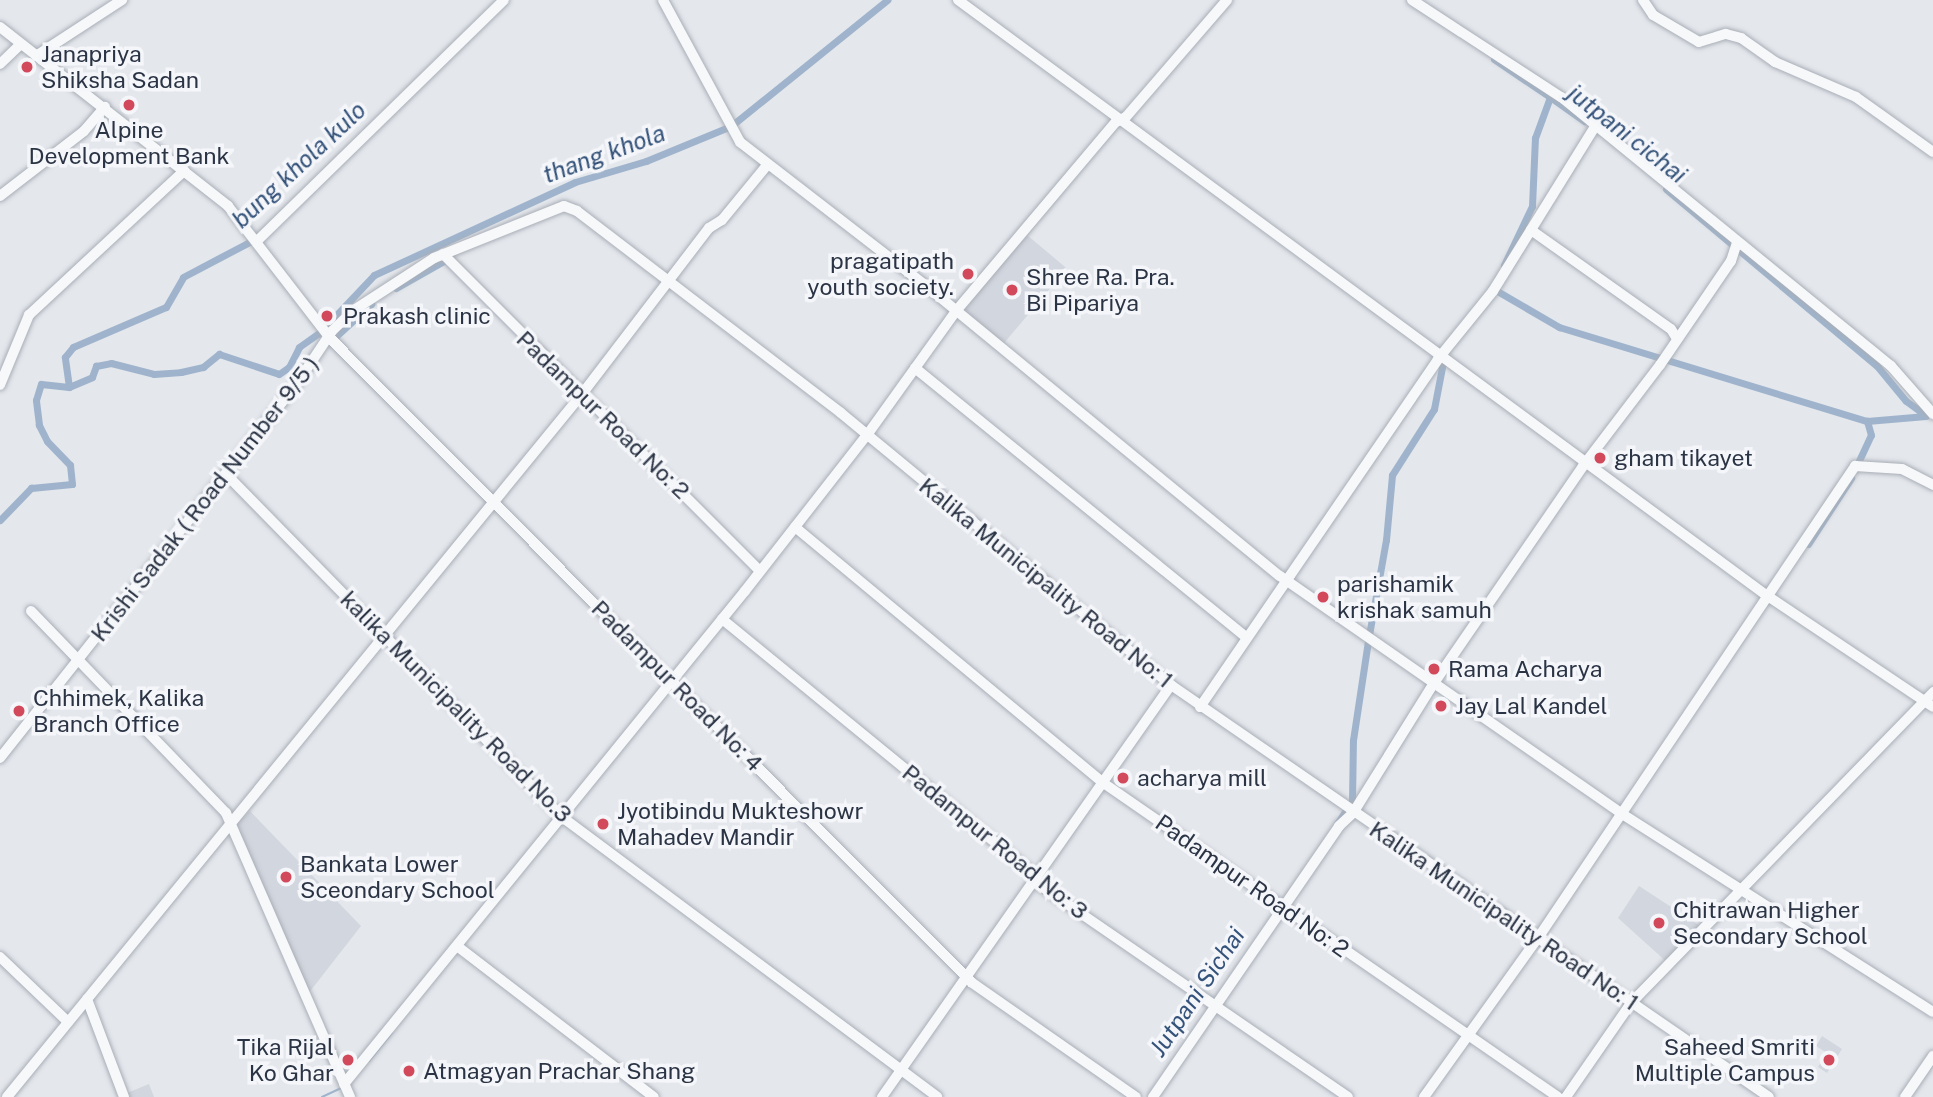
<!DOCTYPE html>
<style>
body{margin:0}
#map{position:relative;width:1933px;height:1097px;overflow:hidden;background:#e4e7ec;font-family:"Public Sans",sans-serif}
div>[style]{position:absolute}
.built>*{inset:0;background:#d2d6de;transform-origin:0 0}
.stream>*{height:2px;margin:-1px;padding:0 1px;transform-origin:1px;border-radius:1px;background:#9fb4cc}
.canal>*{height:7px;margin:-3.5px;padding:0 3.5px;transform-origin:3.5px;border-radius:3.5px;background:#9fb4cc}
.roads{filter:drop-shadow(0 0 2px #a9aeb7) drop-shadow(0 0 2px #a9aeb7)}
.minor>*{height:10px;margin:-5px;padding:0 5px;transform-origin:5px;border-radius:5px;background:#f7f8fa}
.dots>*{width:19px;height:19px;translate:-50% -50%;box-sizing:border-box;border:4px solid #f4f6f9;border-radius:50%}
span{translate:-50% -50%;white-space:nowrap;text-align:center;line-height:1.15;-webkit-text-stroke:7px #f4f6f9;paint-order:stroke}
.poi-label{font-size:23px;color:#2b3445}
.left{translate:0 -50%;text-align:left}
.right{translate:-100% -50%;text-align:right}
.street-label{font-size:23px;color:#2b3445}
.water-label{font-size:24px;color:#34527a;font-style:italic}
</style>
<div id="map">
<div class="built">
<i style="left:1027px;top:235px;width:52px;height:104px;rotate:40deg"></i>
<i style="clip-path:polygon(250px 811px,361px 926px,308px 994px,235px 825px)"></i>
<i style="clip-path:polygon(1639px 886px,1702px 927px,1669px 964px,1618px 918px)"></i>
<i style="clip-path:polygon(1822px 1036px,1842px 1049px,1827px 1073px,1818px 1067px,1827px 1053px,1816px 1046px)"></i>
<i style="clip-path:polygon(149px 1084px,154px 1097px,129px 1097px,127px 1093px)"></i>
</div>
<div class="stream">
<i style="left:369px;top:1061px;width:36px;rotate:-51deg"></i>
<i style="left:322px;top:1097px;width:23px;rotate:-25deg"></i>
</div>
<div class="canal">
<i style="left:1494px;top:59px;width:68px;rotate:34.2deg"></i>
<i style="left:1666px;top:189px;width:275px;rotate:40deg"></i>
<i style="left:1877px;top:366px;width:45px;rotate:50.4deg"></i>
<i style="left:1906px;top:401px;width:24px;rotate:36deg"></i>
<i style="left:1504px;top:265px;width:65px;rotate:-64.6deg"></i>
<i style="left:1532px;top:206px;width:68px;rotate:-87.5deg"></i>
<i style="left:1535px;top:138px;width:44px;rotate:-69.9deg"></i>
<i style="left:1550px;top:97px;width:42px;rotate:35.2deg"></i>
<i style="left:396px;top:288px;width:61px;rotate:-29.5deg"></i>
<i style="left:1492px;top:288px;width:78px;rotate:30.2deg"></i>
<i style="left:1559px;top:327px;width:322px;rotate:17deg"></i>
<i style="left:325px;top:327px;width:71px;rotate:-46.7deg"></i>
<i style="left:374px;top:275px;width:221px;rotate:-24.8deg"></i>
<i style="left:575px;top:182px;width:74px;rotate:-16.5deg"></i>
<i style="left:646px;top:161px;width:92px;rotate:-22.4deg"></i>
<i style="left:731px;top:126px;width:201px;rotate:-38.9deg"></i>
<i style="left:333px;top:339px;width:52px;rotate:-42.6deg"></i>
<i style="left:69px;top:387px;width:30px;rotate:-98deg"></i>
<i style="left:65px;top:357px;width:13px;rotate:-51deg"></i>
<i style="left:73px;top:347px;width:101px;rotate:-23.3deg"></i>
<i style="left:166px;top:307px;width:34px;rotate:-60deg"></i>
<i style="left:183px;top:277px;width:81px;rotate:-27.8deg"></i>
<i style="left:1856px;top:467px;width:35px;rotate:-65deg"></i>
<i style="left:1871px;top:435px;width:15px;rotate:-106deg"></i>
<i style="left:1867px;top:421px;width:59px;rotate:-4.8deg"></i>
<i style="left:0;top:520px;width:45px;rotate:-45.9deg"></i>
<i style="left:31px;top:488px;width:41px;rotate:-5.6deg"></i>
<i style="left:72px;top:484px;width:19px;rotate:-96deg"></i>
<i style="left:70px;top:465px;width:33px;rotate:-134deg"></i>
<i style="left:47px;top:441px;width:18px;rotate:-117deg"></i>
<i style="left:39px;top:425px;width:25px;rotate:-97deg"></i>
<i style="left:36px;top:400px;width:17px;rotate:-73deg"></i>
<i style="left:41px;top:384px;width:28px;rotate:6deg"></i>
<i style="left:69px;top:387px;width:25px;rotate:-23deg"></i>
<i style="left:92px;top:377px;width:12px;rotate:-70deg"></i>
<i style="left:96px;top:366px;width:15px;rotate:-11deg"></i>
<i style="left:111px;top:363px;width:44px;rotate:14.3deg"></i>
<i style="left:154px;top:374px;width:27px;rotate:-4deg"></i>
<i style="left:181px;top:372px;width:23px;rotate:-13deg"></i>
<i style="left:203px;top:367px;width:21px;rotate:-39deg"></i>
<i style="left:219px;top:354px;width:63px;rotate:18.4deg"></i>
<i style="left:279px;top:374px;width:12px;rotate:-35deg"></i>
<i style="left:289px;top:367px;width:22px;rotate:-63deg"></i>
<i style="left:299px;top:347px;width:24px;rotate:-35deg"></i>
<i style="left:1808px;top:544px;width:79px;rotate:-56.9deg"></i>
<i style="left:1369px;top:635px;width:97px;rotate:-79.9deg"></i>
<i style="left:1386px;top:540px;width:65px;rotate:-84.7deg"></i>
<i style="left:1392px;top:475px;width:78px;rotate:-57.5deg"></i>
<i style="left:1434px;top:409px;width:53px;rotate:-79.1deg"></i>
<i style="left:1337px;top:824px;width:27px;rotate:-57deg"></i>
<i style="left:1352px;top:801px;width:61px;rotate:-89.1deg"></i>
<i style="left:1353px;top:740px;width:100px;rotate:-81.4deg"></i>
</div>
<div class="roads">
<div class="minor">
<i style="left:663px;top:0;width:162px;rotate:61.5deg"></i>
<i style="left:740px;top:142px;width:232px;rotate:37.7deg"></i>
<i style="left:924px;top:284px;width:460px;rotate:39.4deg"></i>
<i style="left:1280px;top:576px;width:413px;rotate:34.8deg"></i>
<i style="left:1619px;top:812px;width:372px;rotate:32.5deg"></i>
<i style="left:958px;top:0;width:1003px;rotate:36.37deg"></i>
<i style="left:1766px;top:595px;width:201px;rotate:33.8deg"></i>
<i style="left:1412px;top:0;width:178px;rotate:33.1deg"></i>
<i style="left:1561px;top:97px;width:426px;rotate:39.2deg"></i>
<i style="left:1891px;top:366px;width:64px;rotate:48.8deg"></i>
<i style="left:1643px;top:0;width:18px;rotate:56deg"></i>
<i style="left:1653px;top:15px;width:53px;rotate:30.4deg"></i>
<i style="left:1699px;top:42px;width:28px;rotate:-17deg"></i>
<i style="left:1726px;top:34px;width:16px;rotate:15deg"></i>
<i style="left:1741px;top:38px;width:42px;rotate:35.2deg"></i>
<i style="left:1775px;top:62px;width:88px;rotate:23.4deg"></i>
<i style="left:1856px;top:97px;width:95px;rotate:35.5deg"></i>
<i style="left:0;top:27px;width:290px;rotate:38.1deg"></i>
<i style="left:228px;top:206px;width:167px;rotate:52.3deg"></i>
<i style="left:330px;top:338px;width:909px;rotate:45.13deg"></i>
<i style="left:971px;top:982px;width:201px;rotate:34.9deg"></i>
<i style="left:36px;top:56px;width:103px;rotate:-33.1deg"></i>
<i style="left:0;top:64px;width:28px;rotate:-44deg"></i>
<i style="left:0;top:196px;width:106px;rotate:-37.7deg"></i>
<i style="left:84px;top:131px;width:32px;rotate:-49deg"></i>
<i style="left:1531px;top:230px;width:171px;rotate:35.3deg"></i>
<i style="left:1671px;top:329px;width:12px;rotate:59deg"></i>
<i style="left:257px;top:241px;width:345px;rotate:-44.3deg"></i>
<i style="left:443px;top:254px;width:445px;rotate:45deg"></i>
<i style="left:915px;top:368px;width:427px;rotate:39.1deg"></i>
<i style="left:0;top:385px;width:76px;rotate:-67.5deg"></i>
<i style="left:29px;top:315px;width:212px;rotate:-42.9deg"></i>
<i style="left:226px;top:474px;width:480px;rotate:45.6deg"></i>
<i style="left:562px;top:817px;width:468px;rotate:36.7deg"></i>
<i style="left:795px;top:527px;width:399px;rotate:39.7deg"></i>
<i style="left:1102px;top:782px;width:554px;rotate:34.64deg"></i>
<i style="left:31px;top:611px;width:281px;rotate:46deg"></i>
<i style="left:226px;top:813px;width:310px;rotate:66.4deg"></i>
<i style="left:722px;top:619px;width:401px;rotate:39.3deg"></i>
<i style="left:1032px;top:873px;width:13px;rotate:61deg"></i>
<i style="left:1038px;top:884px;width:376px;rotate:34.5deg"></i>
<i style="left:1200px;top:707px;width:422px;rotate:-55.6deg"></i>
<i style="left:1438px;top:359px;width:87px;rotate:-51deg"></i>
<i style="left:1493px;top:291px;width:195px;rotate:-58.2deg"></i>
<i style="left:0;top:758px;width:480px;rotate:-51.6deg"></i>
<i style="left:298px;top:382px;width:61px;rotate:-56.3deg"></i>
<i style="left:332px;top:331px;width:30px;rotate:-44deg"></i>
<i style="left:354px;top:310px;width:95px;rotate:-33deg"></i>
<i style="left:434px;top:258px;width:140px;rotate:-21.8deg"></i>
<i style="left:564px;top:206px;width:14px;rotate:21deg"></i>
<i style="left:577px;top:211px;width:332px;rotate:37.4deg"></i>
<i style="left:841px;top:413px;width:428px;rotate:39.5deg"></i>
<i style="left:1171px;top:685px;width:726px;rotate:34.57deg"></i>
<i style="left:457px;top:946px;width:248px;rotate:37.5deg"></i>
<i style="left:0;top:957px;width:94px;rotate:43.7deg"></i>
<i style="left:87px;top:999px;width:105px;rotate:69.3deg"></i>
<i style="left:344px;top:1084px;width:635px;rotate:-50.88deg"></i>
<i style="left:745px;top:591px;width:198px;rotate:-52deg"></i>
<i style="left:867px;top:435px;width:153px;rotate:-54.3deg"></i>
<i style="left:956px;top:311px;width:248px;rotate:-49.8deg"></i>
<i style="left:1116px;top:122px;width:11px;rotate:-27deg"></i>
<i style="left:1126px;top:117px;width:155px;rotate:-49.2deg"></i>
<i style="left:7px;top:1097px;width:908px;rotate:-50.72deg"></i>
<i style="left:582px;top:394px;width:209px;rotate:-52.6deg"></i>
<i style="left:709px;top:228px;width:15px;rotate:-32deg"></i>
<i style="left:722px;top:220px;width:72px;rotate:-50.6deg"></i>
<i style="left:882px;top:1097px;width:503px;rotate:-54.95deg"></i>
<i style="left:1153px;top:1097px;width:329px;rotate:-55.5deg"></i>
<i style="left:1339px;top:826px;width:19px;rotate:-43deg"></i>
<i style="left:1353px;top:813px;width:153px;rotate:-58.1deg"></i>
<i style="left:1434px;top:683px;width:263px;rotate:-55.5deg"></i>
<i style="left:1583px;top:466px;width:127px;rotate:-52.7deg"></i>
<i style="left:1660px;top:365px;width:126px;rotate:-55.7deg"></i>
<i style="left:1731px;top:261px;width:19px;rotate:-72deg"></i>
<i style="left:1424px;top:1097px;width:196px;rotate:-54.4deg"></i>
<i style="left:1538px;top:938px;width:569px;rotate:-56.11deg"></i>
<i style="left:1855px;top:466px;width:47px;rotate:3.7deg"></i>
<i style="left:1902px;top:469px;width:35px;rotate:27deg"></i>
<i style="left:1566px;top:1097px;width:114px;rotate:-55.3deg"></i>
<i style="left:1631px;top:1003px;width:434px;rotate:-45.8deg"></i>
<i style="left:1905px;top:1097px;width:50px;rotate:-55.7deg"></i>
</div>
</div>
<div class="dots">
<i style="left:27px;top:67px;background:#d1495b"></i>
<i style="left:129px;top:105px;background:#d1495b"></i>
<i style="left:968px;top:274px;background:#d1495b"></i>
<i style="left:1012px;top:290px;background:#d1495b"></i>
<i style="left:327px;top:316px;background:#d1495b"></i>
<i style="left:1600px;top:458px;background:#d1495b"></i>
<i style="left:1323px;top:597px;background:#d1495b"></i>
<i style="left:1434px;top:669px;background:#d1495b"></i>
<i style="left:1441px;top:706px;background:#d1495b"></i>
<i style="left:19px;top:711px;background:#d1495b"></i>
<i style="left:1123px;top:778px;background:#d1495b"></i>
<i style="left:603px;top:824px;background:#d1495b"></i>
<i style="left:286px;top:877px;background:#d1495b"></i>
<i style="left:1659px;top:923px;background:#d1495b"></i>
<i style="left:348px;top:1060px;background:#d1495b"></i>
<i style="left:1829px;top:1060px;background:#d1495b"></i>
<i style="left:409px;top:1071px;background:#d1495b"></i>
</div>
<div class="poi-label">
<span class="left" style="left:41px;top:67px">Janapriya<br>Shiksha Sadan</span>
<span style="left:129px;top:143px">Alpine<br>Development Bank</span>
<span class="right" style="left:954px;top:274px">pragatipath<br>youth society.</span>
<span class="left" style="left:1026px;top:290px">Shree Ra. Pra.<br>Bi Pipariya</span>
<span class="left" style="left:343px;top:316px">Prakash clinic</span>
<span class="left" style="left:1614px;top:458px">gham tikayet</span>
<span class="left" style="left:1337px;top:597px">parishamik<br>krishak samuh</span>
<span class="left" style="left:1448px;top:669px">Rama Acharya</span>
<span class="left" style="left:33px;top:711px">Chhimek, Kalika<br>Branch Office</span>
<span class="left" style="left:1455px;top:706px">Jay Lal Kandel</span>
<span class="left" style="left:1137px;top:778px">acharya mill</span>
<span class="left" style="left:617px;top:824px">Jyotibindu Mukteshowr<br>Mahadev Mandir</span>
<span class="left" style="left:300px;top:877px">Bankata Lower<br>Sceondary School</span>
<span class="left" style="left:1673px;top:923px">Chitrawan Higher<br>Secondary School</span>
<span class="right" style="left:334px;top:1060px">Tika Rijal<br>Ko Ghar</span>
<span class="right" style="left:1815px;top:1060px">Saheed Smriti<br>Multiple Campus</span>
<span class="left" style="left:423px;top:1071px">Atmagyan Prachar Shang</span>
</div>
<div class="street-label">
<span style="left:603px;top:415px;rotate:44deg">Padampur Road No: 2</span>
<span style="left:205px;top:499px;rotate:-52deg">Krishi Sadak ( Road Number 9/5 )</span>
<span style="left:1046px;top:583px;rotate:39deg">Kalika Municipality Road No: 1</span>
<span style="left:677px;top:686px;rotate:45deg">Padampur Road No: 4</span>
<span style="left:456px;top:707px;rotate:45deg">kalika Municipality Road No.3</span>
<span style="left:995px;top:842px;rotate:39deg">Padampur Road No: 3</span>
<span style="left:1252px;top:886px;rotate:35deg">Padampur Road No: 2</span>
<span style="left:1504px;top:916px;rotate:34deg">Kalika Municipality Road No: 1</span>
</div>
<div class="water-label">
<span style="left:1627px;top:134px;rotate:38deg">jutpani cichai</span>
<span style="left:604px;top:154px;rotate:-20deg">thang khola</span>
<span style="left:299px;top:165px;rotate:-43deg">bung khola kulo</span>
<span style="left:1197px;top:992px;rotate:-56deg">Jutpani Sichai</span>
</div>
</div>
